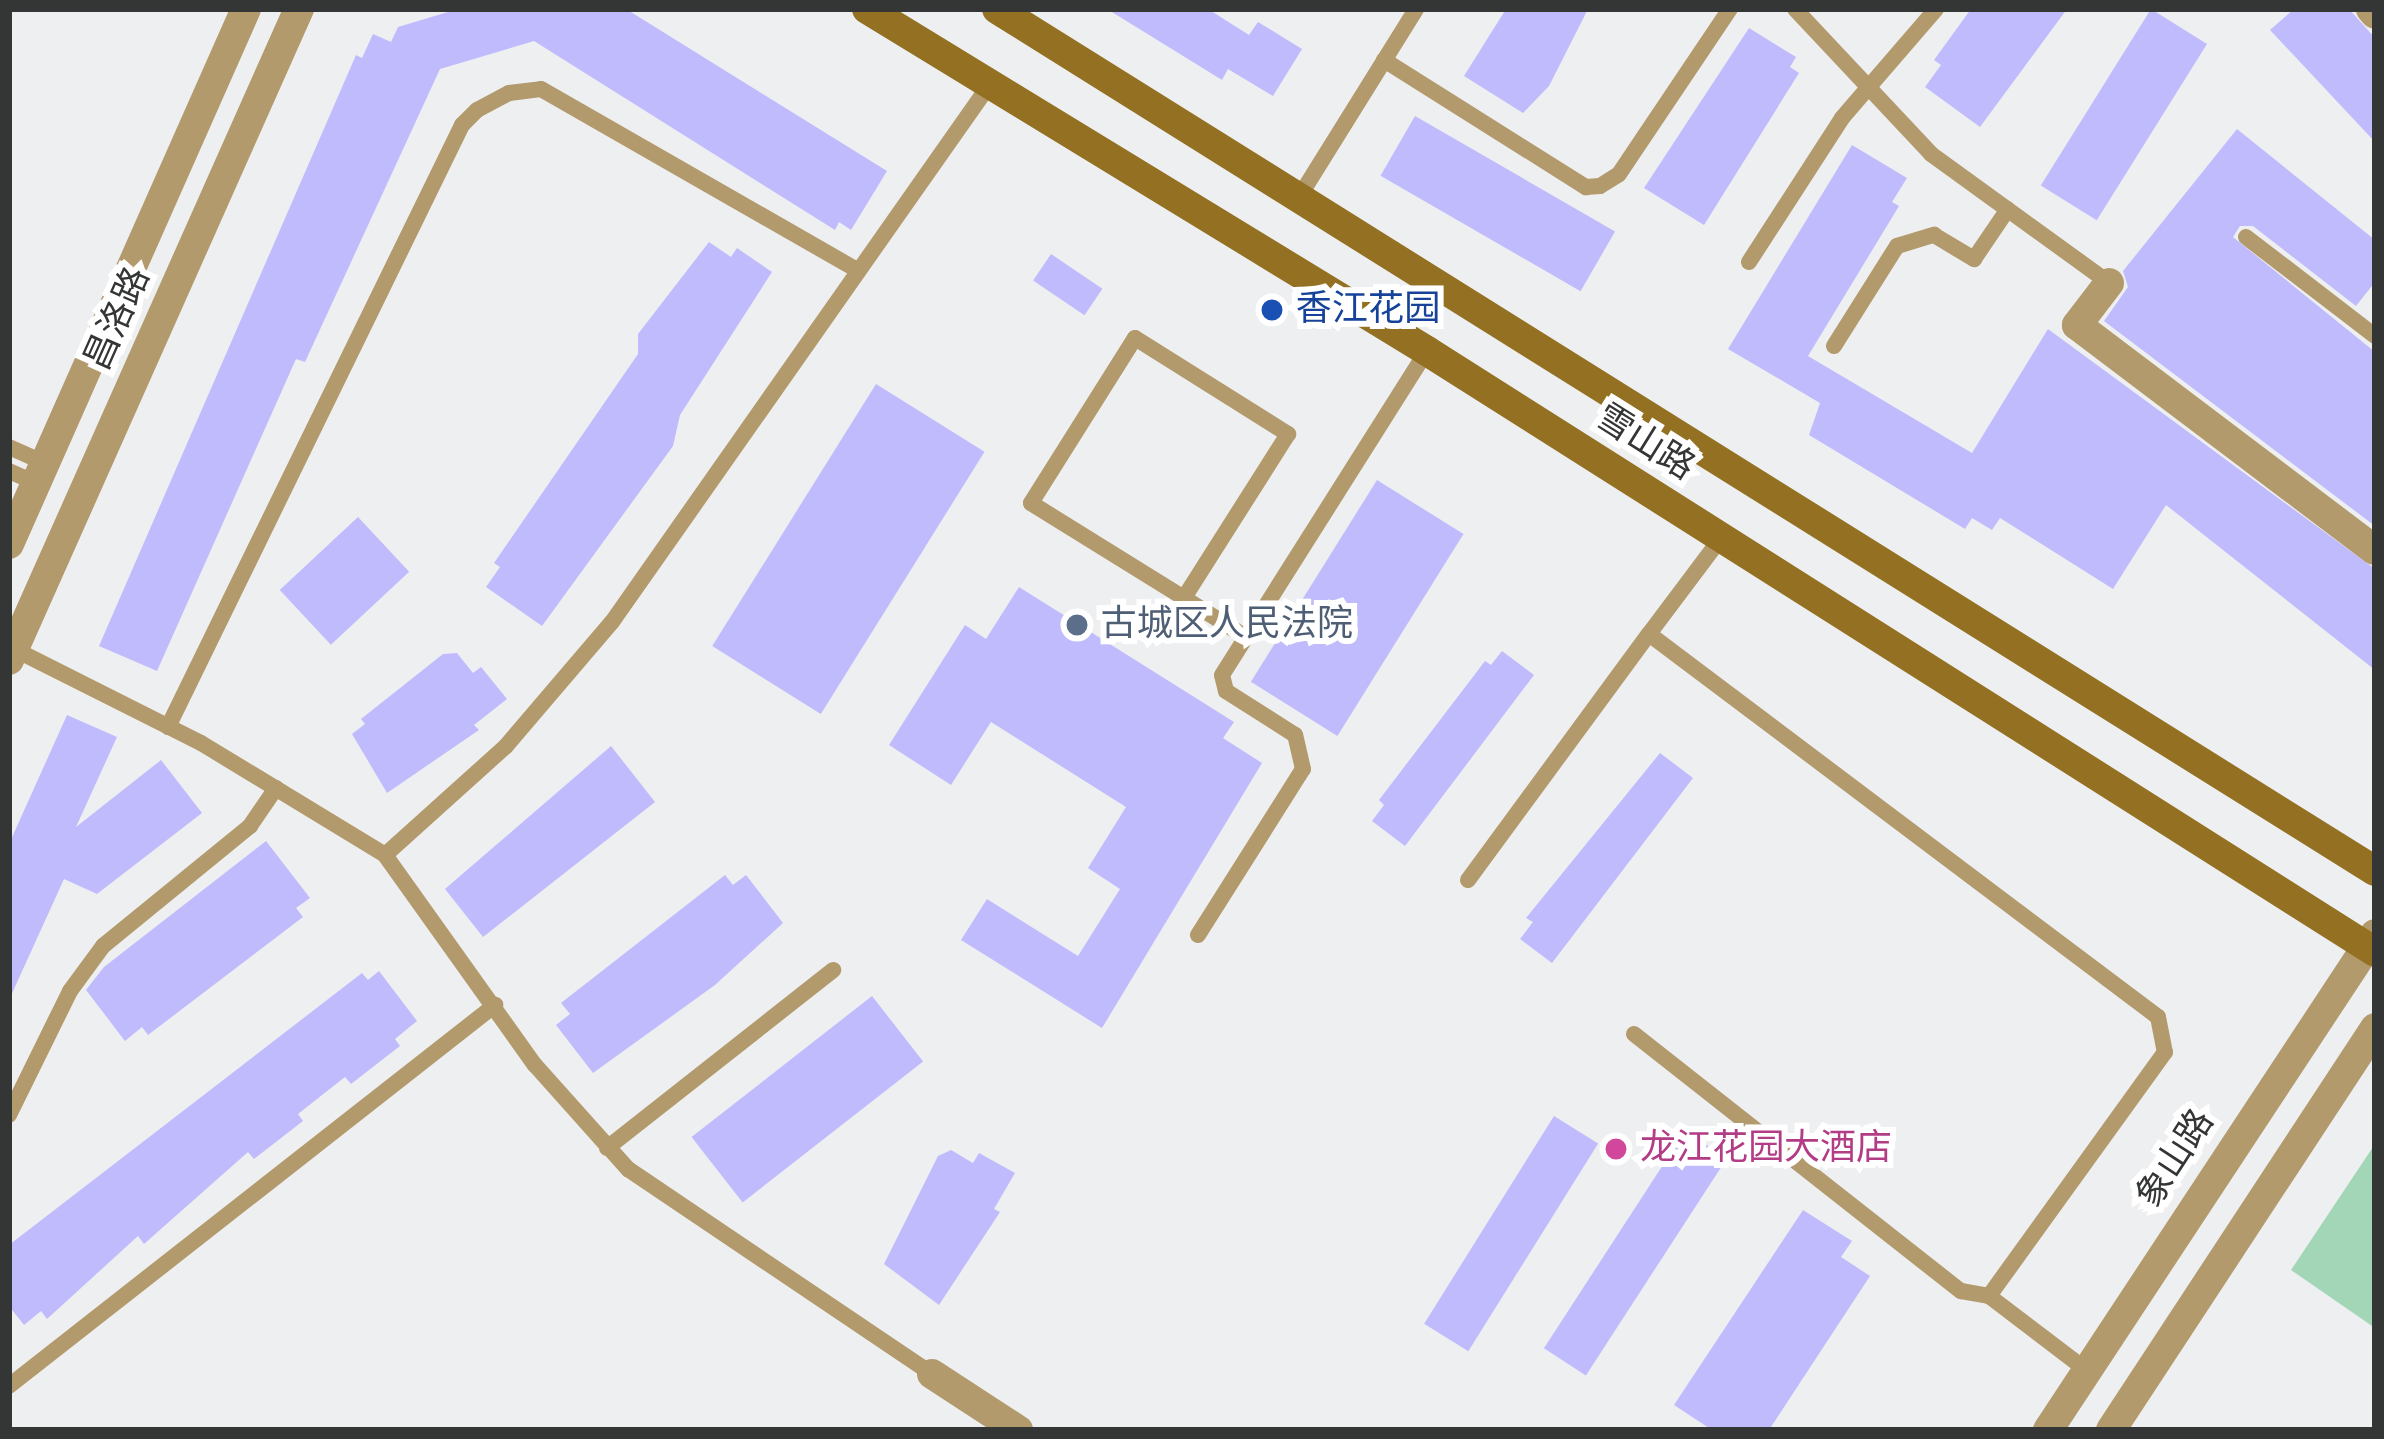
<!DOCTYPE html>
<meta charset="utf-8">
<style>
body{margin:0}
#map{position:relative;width:2384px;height:1439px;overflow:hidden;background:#eeeff1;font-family:"Sofia Sans Condensed","Noto Sans SC",sans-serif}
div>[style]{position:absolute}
.green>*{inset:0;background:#a3d6b7}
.building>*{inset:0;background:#c0bbfc;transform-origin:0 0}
.service>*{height:16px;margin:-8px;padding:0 8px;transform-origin:8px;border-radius:8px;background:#b29a6c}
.minor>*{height:30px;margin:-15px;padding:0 15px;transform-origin:15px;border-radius:15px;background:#b29a6c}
.tertiary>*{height:30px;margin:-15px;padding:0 15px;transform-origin:15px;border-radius:15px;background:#b29a6c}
.secondary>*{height:30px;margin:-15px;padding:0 15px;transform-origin:15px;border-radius:15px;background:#937022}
.dots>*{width:33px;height:33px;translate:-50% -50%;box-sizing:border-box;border:6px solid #fff;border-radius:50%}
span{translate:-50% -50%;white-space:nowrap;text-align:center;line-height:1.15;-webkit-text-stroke:12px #fff;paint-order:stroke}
.transit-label{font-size:36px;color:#164399}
.left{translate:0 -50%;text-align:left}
.street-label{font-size:36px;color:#343535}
.service-label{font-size:36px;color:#4e5e75}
.hotel-label{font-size:36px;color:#b23c85}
.frame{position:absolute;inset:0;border:12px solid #343535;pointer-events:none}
</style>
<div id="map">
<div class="green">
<i style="clip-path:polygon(2375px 1144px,2375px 1328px,2291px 1270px)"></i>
</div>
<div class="building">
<i style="clip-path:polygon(458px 9px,626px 9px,887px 171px,851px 230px,839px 222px,835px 230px,534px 41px,440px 69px,305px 362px,296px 359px,157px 671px,99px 646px,356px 55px,362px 58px,373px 34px,391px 42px,398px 27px)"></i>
<i style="clip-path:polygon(1107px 9px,1208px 9px,1249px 35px,1258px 22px,1302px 49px,1273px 96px,1228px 69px,1222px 80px)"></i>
<i style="clip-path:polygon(1506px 9px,1588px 9px,1549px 86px,1523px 113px,1464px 76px)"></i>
<i style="clip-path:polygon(1971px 9px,2067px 9px,1980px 127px,1925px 87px,1941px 65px,1934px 60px)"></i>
<i style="left:2151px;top:9px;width:66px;height:208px;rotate:32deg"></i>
<i style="clip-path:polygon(2294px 9px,2349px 9px,2375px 38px,2375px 142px,2270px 30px)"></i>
<i style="clip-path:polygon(1749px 28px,1796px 57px,1790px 67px,1799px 73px,1704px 225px,1644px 188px)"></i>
<i style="left:1415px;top:116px;width:231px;height:69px;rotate:30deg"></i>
<i style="clip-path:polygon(2237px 129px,2375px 240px,2375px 282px,2356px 306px,2253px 226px,2240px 226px,2233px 237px,2375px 352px,2375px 526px,2104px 321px,2128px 287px,2123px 271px)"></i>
<i style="clip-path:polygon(1852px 145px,1907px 178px,1892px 202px,1899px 206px,1808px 356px,1972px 453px,2048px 329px,2375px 569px,2375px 670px,2166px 505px,2113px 589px,2000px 518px,1992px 530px,1972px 518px,1965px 529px,1809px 435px,1820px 403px,1728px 349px)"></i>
<i style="clip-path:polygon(709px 242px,731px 257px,737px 248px,772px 272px,680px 415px,673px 446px,542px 626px,486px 587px,500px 567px,494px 563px,638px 354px,638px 334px)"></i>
<i style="left:1051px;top:254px;width:62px;height:32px;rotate:34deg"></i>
<i style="left:876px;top:384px;width:128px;height:309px;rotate:32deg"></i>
<i style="left:1377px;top:480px;width:102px;height:238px;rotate:32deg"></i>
<i style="left:358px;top:517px;width:75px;height:107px;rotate:47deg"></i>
<i style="clip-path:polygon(1019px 587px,1234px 722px,1223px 738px,1262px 763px,1102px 1028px,961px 940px,987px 899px,1078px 956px,1120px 889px,1088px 868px,1126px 807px,991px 722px,951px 785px,889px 745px,965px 625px,986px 639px)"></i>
<i style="clip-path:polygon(1502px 651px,1534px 675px,1405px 846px,1372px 821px,1384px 805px,1379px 800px,1485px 661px,1491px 665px)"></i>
<i style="clip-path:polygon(457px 653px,473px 673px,481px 667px,507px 699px,474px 725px,479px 730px,387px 793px,352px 734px,365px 724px,361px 719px,443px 654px)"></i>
<i style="clip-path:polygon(67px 715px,117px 737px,76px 827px,161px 760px,202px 813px,97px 894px,64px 879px,9px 1000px,9px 844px)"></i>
<i style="clip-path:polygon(611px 746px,655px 802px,483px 937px,445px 889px)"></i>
<i style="clip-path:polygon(1660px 753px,1693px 778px,1552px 963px,1520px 939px,1533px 922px,1526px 918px)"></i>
<i style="clip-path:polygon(266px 841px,310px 898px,296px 908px,303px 917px,148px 1035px,142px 1027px,125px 1041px,86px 990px,104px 967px)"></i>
<i style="clip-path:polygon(725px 875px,733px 885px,746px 875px,783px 923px,715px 985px,593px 1073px,556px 1025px,570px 1014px,561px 1003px)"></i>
<i style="clip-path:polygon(379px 971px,417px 1021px,395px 1039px,400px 1046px,351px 1084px,345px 1077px,298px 1114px,303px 1121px,254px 1159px,248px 1152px,144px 1244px,138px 1236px,47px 1319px,41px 1311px,24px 1325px,9px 1306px,9px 1245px,362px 973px,368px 980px)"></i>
<i style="left:872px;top:996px;width:83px;height:229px;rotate:52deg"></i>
<i style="left:1554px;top:1116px;width:52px;height:245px;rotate:32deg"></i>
<i style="left:1685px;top:1131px;width:50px;height:259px;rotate:33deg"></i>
<i style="clip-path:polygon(951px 1150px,973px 1163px,979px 1153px,1015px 1173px,994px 1209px,1000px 1212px,939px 1305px,884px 1264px,938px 1156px)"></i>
<i style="clip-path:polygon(1803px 1210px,1852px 1241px,1841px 1257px,1870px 1276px,1769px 1430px,1712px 1430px,1674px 1405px)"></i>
</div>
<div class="service">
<i style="left:1795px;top:9px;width:199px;rotate:46.8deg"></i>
<i style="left:1931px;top:154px;width:220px;rotate:35.9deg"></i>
<i style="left:1384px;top:60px;width:239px;rotate:32.2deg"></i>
<i style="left:1586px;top:187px;width:14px;rotate:-4deg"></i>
<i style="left:1600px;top:186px;width:22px;rotate:-32deg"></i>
<i style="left:1619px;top:174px;width:199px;rotate:-56.1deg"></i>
<i style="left:1301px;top:194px;width:218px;rotate:-58.1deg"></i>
<i style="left:2246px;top:237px;width:163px;rotate:37.5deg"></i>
<i style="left:1749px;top:262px;width:171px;rotate:-57.1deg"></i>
<i style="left:1842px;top:118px;width:144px;rotate:-49.2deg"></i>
<i style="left:1135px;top:338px;width:181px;rotate:32.1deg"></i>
<i style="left:1288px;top:434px;width:194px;rotate:122.4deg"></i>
<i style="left:1184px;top:598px;width:180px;rotate:-148.2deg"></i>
<i style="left:1031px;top:503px;width:195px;rotate:-57.8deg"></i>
<i style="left:1834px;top:346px;width:118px;rotate:-57.8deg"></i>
<i style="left:1897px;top:246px;width:39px;rotate:-17deg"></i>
<i style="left:1934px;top:235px;width:47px;rotate:31deg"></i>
<i style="left:1974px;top:259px;width:60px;rotate:-55.8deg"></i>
<i style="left:9px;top:447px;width:39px;rotate:24deg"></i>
<i style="left:9px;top:471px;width:30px;rotate:24deg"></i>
<i style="left:1721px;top:538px;width:120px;rotate:126.9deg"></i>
<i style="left:1649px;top:634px;width:637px;rotate:36.96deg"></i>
<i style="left:2158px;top:1017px;width:36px;rotate:79deg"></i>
<i style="left:2165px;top:1052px;width:301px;rotate:125.8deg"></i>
<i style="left:1989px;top:1296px;width:122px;rotate:37.3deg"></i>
<i style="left:1184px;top:598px;width:73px;rotate:32.2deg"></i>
<i style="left:1246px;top:637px;width:338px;rotate:-57.7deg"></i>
<i style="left:14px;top:649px;width:209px;rotate:26.7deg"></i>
<i style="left:201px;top:743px;width:215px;rotate:31.3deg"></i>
<i style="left:385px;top:855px;width:258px;rotate:54.5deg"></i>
<i style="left:535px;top:1065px;width:140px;rotate:48.2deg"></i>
<i style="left:628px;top:1169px;width:367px;rotate:34deg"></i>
<i style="left:168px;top:727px;width:670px;rotate:-63.97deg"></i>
<i style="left:462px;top:125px;width:21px;rotate:-45deg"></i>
<i style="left:477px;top:110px;width:36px;rotate:-28deg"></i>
<i style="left:509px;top:93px;width:32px;rotate:-7deg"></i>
<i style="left:541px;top:89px;width:366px;rotate:29.8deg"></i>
<i style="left:385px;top:855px;width:163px;rotate:-42deg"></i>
<i style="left:506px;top:746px;width:163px;rotate:-49.5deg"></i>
<i style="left:612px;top:622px;width:658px;rotate:-54.91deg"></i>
<i style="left:1468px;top:880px;width:305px;rotate:-53.7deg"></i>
<i style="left:1198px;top:935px;width:196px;rotate:-57.7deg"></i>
<i style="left:1303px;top:769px;width:35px;rotate:-103deg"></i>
<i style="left:1295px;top:735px;width:82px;rotate:-147.5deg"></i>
<i style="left:1226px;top:691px;width:16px;rotate:-104deg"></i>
<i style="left:1222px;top:675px;width:45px;rotate:-57.7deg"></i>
<i style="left:1634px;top:1034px;width:416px;rotate:38.2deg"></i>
<i style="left:1961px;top:1291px;width:28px;rotate:10deg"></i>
<i style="left:9px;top:1115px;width:138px;rotate:-63.8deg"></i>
<i style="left:70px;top:991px;width:56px;rotate:-53.7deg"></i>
<i style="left:103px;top:946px;width:190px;rotate:-39.2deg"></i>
<i style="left:250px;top:826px;width:46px;rotate:-55.6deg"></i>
<i style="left:607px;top:1148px;width:288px;rotate:-38.2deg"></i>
<i style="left:9px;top:1386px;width:618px;rotate:-38.09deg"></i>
</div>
<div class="minor">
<i style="left:2371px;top:9px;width:6px;rotate:51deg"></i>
<i style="left:2109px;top:283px;width:53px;rotate:127.3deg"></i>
<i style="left:2077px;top:325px;width:373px;rotate:37.1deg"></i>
<i style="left:932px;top:1374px;width:103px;rotate:33.1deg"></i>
</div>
<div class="tertiary">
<i style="left:9px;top:544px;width:585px;rotate:-66.11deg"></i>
<i style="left:9px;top:660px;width:713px;rotate:-65.99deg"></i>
<i style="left:2048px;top:1430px;width:594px;rotate:-56.6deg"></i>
<i style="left:2111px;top:1430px;width:481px;rotate:-56.7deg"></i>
</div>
<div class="secondary">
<i style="left:867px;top:9px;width:656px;rotate:31.41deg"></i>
<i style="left:1427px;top:351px;width:1122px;rotate:32.37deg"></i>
<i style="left:997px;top:9px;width:1625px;rotate:32.03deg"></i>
</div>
<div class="dots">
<i style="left:1272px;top:310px;background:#1a4fb4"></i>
<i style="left:1077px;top:625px;background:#5c6f8a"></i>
<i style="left:1616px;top:1149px;background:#d1479c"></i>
</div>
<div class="transit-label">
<span class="left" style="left:1296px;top:310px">香江花园</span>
</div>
<div class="street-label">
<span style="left:118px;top:319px;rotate:-66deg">昌洛路</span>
<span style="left:1645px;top:443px;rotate:32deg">雪山路</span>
<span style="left:2176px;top:1159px;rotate:-57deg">象山路</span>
</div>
<div class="service-label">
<span class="left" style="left:1101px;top:625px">古城区人民法院</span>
</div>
<div class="hotel-label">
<span class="left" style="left:1640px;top:1149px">龙江花园大酒店</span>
</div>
<div class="frame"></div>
</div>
